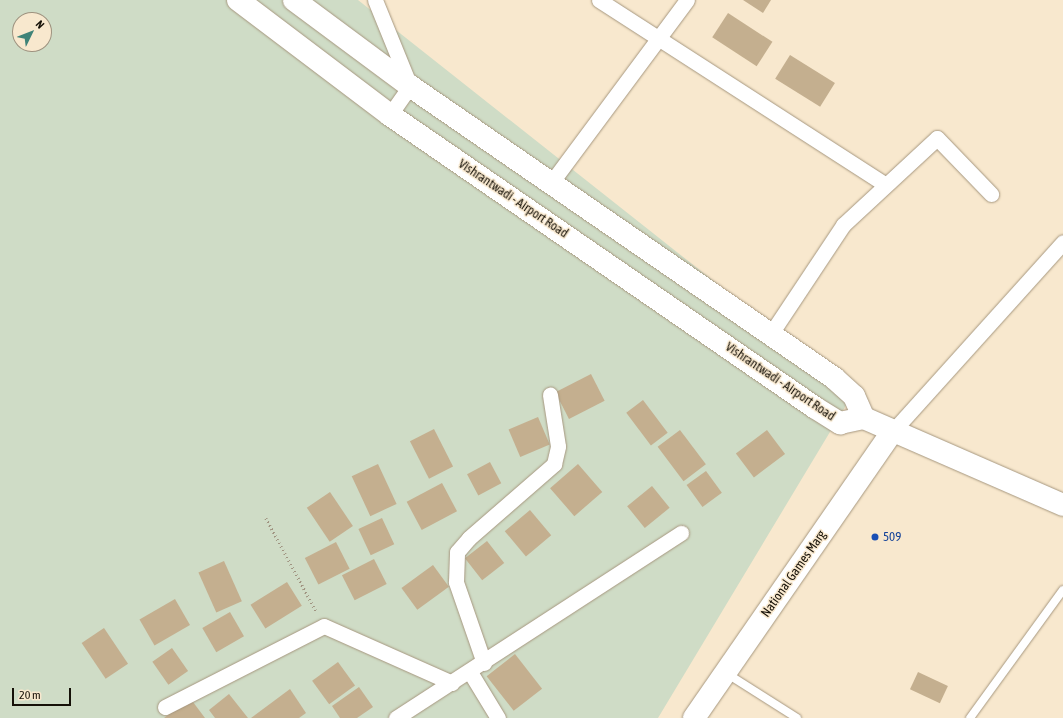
<!DOCTYPE html>
<style>
body{margin:0}
#map{position:relative;width:1063px;height:718px;overflow:hidden;background:#f8e8ce;font-family:"Asap Condensed",sans-serif}
div>[style]{position:absolute}
.green>*{inset:0;background:#cfdcc6}
.building>*{inset:0;background:#c4af8f;transform-origin:0 0}
.path>*{height:2.5px;margin-top:-1.25px;transform-origin:0;background:repeating-linear-gradient(90deg,#a09481 0 1px,transparent 0 4px)}
.roads{filter:drop-shadow(0 0 1px #a6977f) drop-shadow(0 0 1px #a6977f)}
.service>*{height:8px;margin:-4px;padding:0 4px;transform-origin:4px;border-radius:4px;background:#fff}
.minor>*{height:15px;margin:-7.5px;padding:0 7.5px;transform-origin:7.5px;border-radius:7.5px;background:#fff}
.primary>*{height:22px;margin:-11px;padding:0 11px;transform-origin:11px;border-radius:11px;background:#fff}
.dots>*{width:11px;height:11px;translate:-50% -50%;box-sizing:border-box;border:2px solid #f8e8ce;border-radius:50%}
span{translate:-50% -50%;white-space:nowrap;text-align:center;line-height:1.15;-webkit-text-stroke:3px #f8e8ce;paint-order:stroke}
.street-label{font-size:13px;color:#161108}
.transit-label{font-size:13px;color:#164399}
.left{translate:0 -50%;text-align:left}
.north{position:absolute;left:12px;top:12px;width:40px;height:40px;box-sizing:border-box;background:#f8e8ce;border:1px solid #9e927f;border-radius:50%;rotate:47deg;font-size:11px;font-weight:700;line-height:16px;text-align:center;color:#161108}
.north::after{content:'';display:block;margin:auto;width:14px;height:18px;background:#3f8378;clip-path:polygon(50% 0,100% 100%,50% 72%,0 100%)}
.scale{position:absolute;left:12px;top:688px;width:59px;height:18px;box-sizing:border-box;border:2px solid #161108;border-top:0;padding-left:5px;font-size:12px;line-height:14px;white-space:nowrap;color:#161108;-webkit-text-stroke:3px #f8e8ce;paint-order:stroke}
</style>
<div id="map">
<div class="green">
<i style="clip-path:polygon(evenodd,0 0,358px 0,854px 392px,658px 718px,0 718px,0 0,20px 20px,44px 20px,44px 44px,20px 44px,20px 20px)"></i>
</div>
<div class="building">
<i style="clip-path:polygon(743px 0,771px 0,763px 13px)"></i>
<i style="left:728px;top:13px;width:53px;height:29px;rotate:33deg"></i>
<i style="left:790px;top:55px;width:53px;height:28px;rotate:32deg"></i>
<i style="left:591px;top:374px;width:30px;height:40px;rotate:63deg"></i>
<i style="left:643px;top:400px;width:41px;height:21px;rotate:53deg"></i>
<i style="left:538px;top:417px;width:30px;height:32px;rotate:67deg"></i>
<i style="left:434px;top:429px;width:42px;height:27px;rotate:63deg"></i>
<i style="left:680px;top:430px;width:43px;height:28px;rotate:53deg"></i>
<i style="left:767px;top:430px;width:30px;height:39px;rotate:53deg"></i>
<i style="left:490px;top:462px;width:24px;height:26px;rotate:62deg"></i>
<i style="left:378px;top:464px;width:44px;height:29px;rotate:65deg"></i>
<i style="left:578px;top:464px;width:37px;height:37px;rotate:49deg"></i>
<i style="left:706px;top:471px;width:27px;height:24px;rotate:54deg"></i>
<i style="left:442px;top:483px;width:32px;height:40px;rotate:62deg"></i>
<i style="left:652px;top:486px;width:28px;height:32px;rotate:51deg"></i>
<i style="left:330px;top:492px;width:41px;height:28px;rotate:56deg"></i>
<i style="left:530px;top:510px;width:33px;height:33px;rotate:50deg"></i>
<i style="left:382px;top:518px;width:29px;height:26px;rotate:65deg"></i>
<i style="left:487px;top:541px;width:28px;height:28px;rotate:52deg"></i>
<i style="left:336px;top:542px;width:30px;height:35px;rotate:63deg"></i>
<i style="left:374px;top:559px;width:28px;height:36px;rotate:63deg"></i>
<i style="left:224px;top:561px;width:44px;height:28px;rotate:66deg"></i>
<i style="left:433px;top:565px;width:27px;height:39px;rotate:54deg"></i>
<i style="left:287px;top:582px;width:28px;height:43px;rotate:58deg"></i>
<i style="left:175px;top:599px;width:30px;height:41px;rotate:60deg"></i>
<i style="left:230px;top:612px;width:28px;height:32px;rotate:60deg"></i>
<i style="left:104px;top:628px;width:43px;height:27px;rotate:56deg"></i>
<i style="left:172px;top:648px;width:28px;height:24px;rotate:55deg"></i>
<i style="left:515px;top:654px;width:44px;height:36px;rotate:52deg"></i>
<i style="left:338px;top:662px;width:29px;height:32px;rotate:54deg"></i>
<i style="left:918px;top:672px;width:33px;height:19px;rotate:25deg"></i>
<i style="clip-path:polygon(359px 687px,373px 707px,357px 718px,340px 718px,332px 706px)"></i>
<i style="clip-path:polygon(290px 689px,306px 713px,299px 718px,251px 718px)"></i>
<i style="clip-path:polygon(229px 694px,248px 718px,215px 718px,209px 710px)"></i>
<i style="clip-path:polygon(190px 698px,205px 718px,164px 718px)"></i>
</div>
<div class="path">
<i style="left:266px;top:518px;width:106px;rotate:61.7deg"></i>
</div>
<div class="roads">
<div class="service">
<i style="left:726px;top:673px;width:84px;rotate:32.4deg"></i>
<i style="left:970px;top:718px;width:158px;rotate:-54deg"></i>
</div>
<div class="minor">
<i style="left:375px;top:0;width:93px;rotate:67.9deg"></i>
<i style="left:410px;top:86px;width:35px;rotate:125deg"></i>
<i style="left:599px;top:0;width:341px;rotate:32.8deg"></i>
<i style="left:551px;top:183px;width:228px;rotate:-53.4deg"></i>
<i style="left:770px;top:335px;width:132px;rotate:-56.4deg"></i>
<i style="left:843px;top:225px;width:128px;rotate:-42.8deg"></i>
<i style="left:937px;top:138px;width:78px;rotate:46deg"></i>
<i style="left:893px;top:431px;width:254px;rotate:-48deg"></i>
<i style="left:484px;top:663px;width:86px;rotate:-109.1deg"></i>
<i style="left:456px;top:582px;width:30px;rotate:-88deg"></i>
<i style="left:457px;top:552px;width:18px;rotate:-49deg"></i>
<i style="left:469px;top:538px;width:113px;rotate:-41deg"></i>
<i style="left:554px;top:464px;width:18px;rotate:-77deg"></i>
<i style="left:558px;top:446px;width:52px;rotate:-98.9deg"></i>
<i style="left:470px;top:672px;width:54px;rotate:58.7deg"></i>
<i style="left:165px;top:707px;width:178px;rotate:-27deg"></i>
<i style="left:324px;top:626px;width:140px;rotate:24deg"></i>
<i style="left:396px;top:718px;width:340px;rotate:-33deg"></i>
</div>
<div class="primary">
<i style="left:238px;top:0;width:191px;rotate:37.1deg"></i>
<i style="left:390px;top:115px;width:515px;rotate:34.55deg"></i>
<i style="left:814px;top:407px;width:31px;rotate:32deg"></i>
<i style="left:840px;top:423px;width:25px;rotate:-12deg"></i>
<i style="left:294px;top:0;width:144px;rotate:36.6deg"></i>
<i style="left:410px;top:86px;width:515px;rotate:34.55deg"></i>
<i style="left:834px;top:378px;width:27px;rotate:42deg"></i>
<i style="left:854px;top:396px;width:24px;rotate:66deg"></i>
<i style="left:864px;top:418px;width:217px;rotate:23.6deg"></i>
<i style="left:694px;top:718px;width:349px;rotate:-55.3deg"></i>
</div>
</div>
<div class="dots">
<i style="left:875px;top:537px;background:#1a4fb4"></i>
</div>
<div class="street-label">
<span style="left:513px;top:199px;rotate:34deg">Vishrantwadi - Airport Road</span>
<span style="left:780px;top:382px;rotate:34deg">Vishrantwadi - Airport Road</span>
<span style="left:794px;top:574px;rotate:-55deg">National Games Marg</span>
</div>
<div class="transit-label">
<span class="left" style="left:883px;top:537px">509</span>
</div>
<div class="north">N</div>
<div class="scale">20 m</div>
</div>
